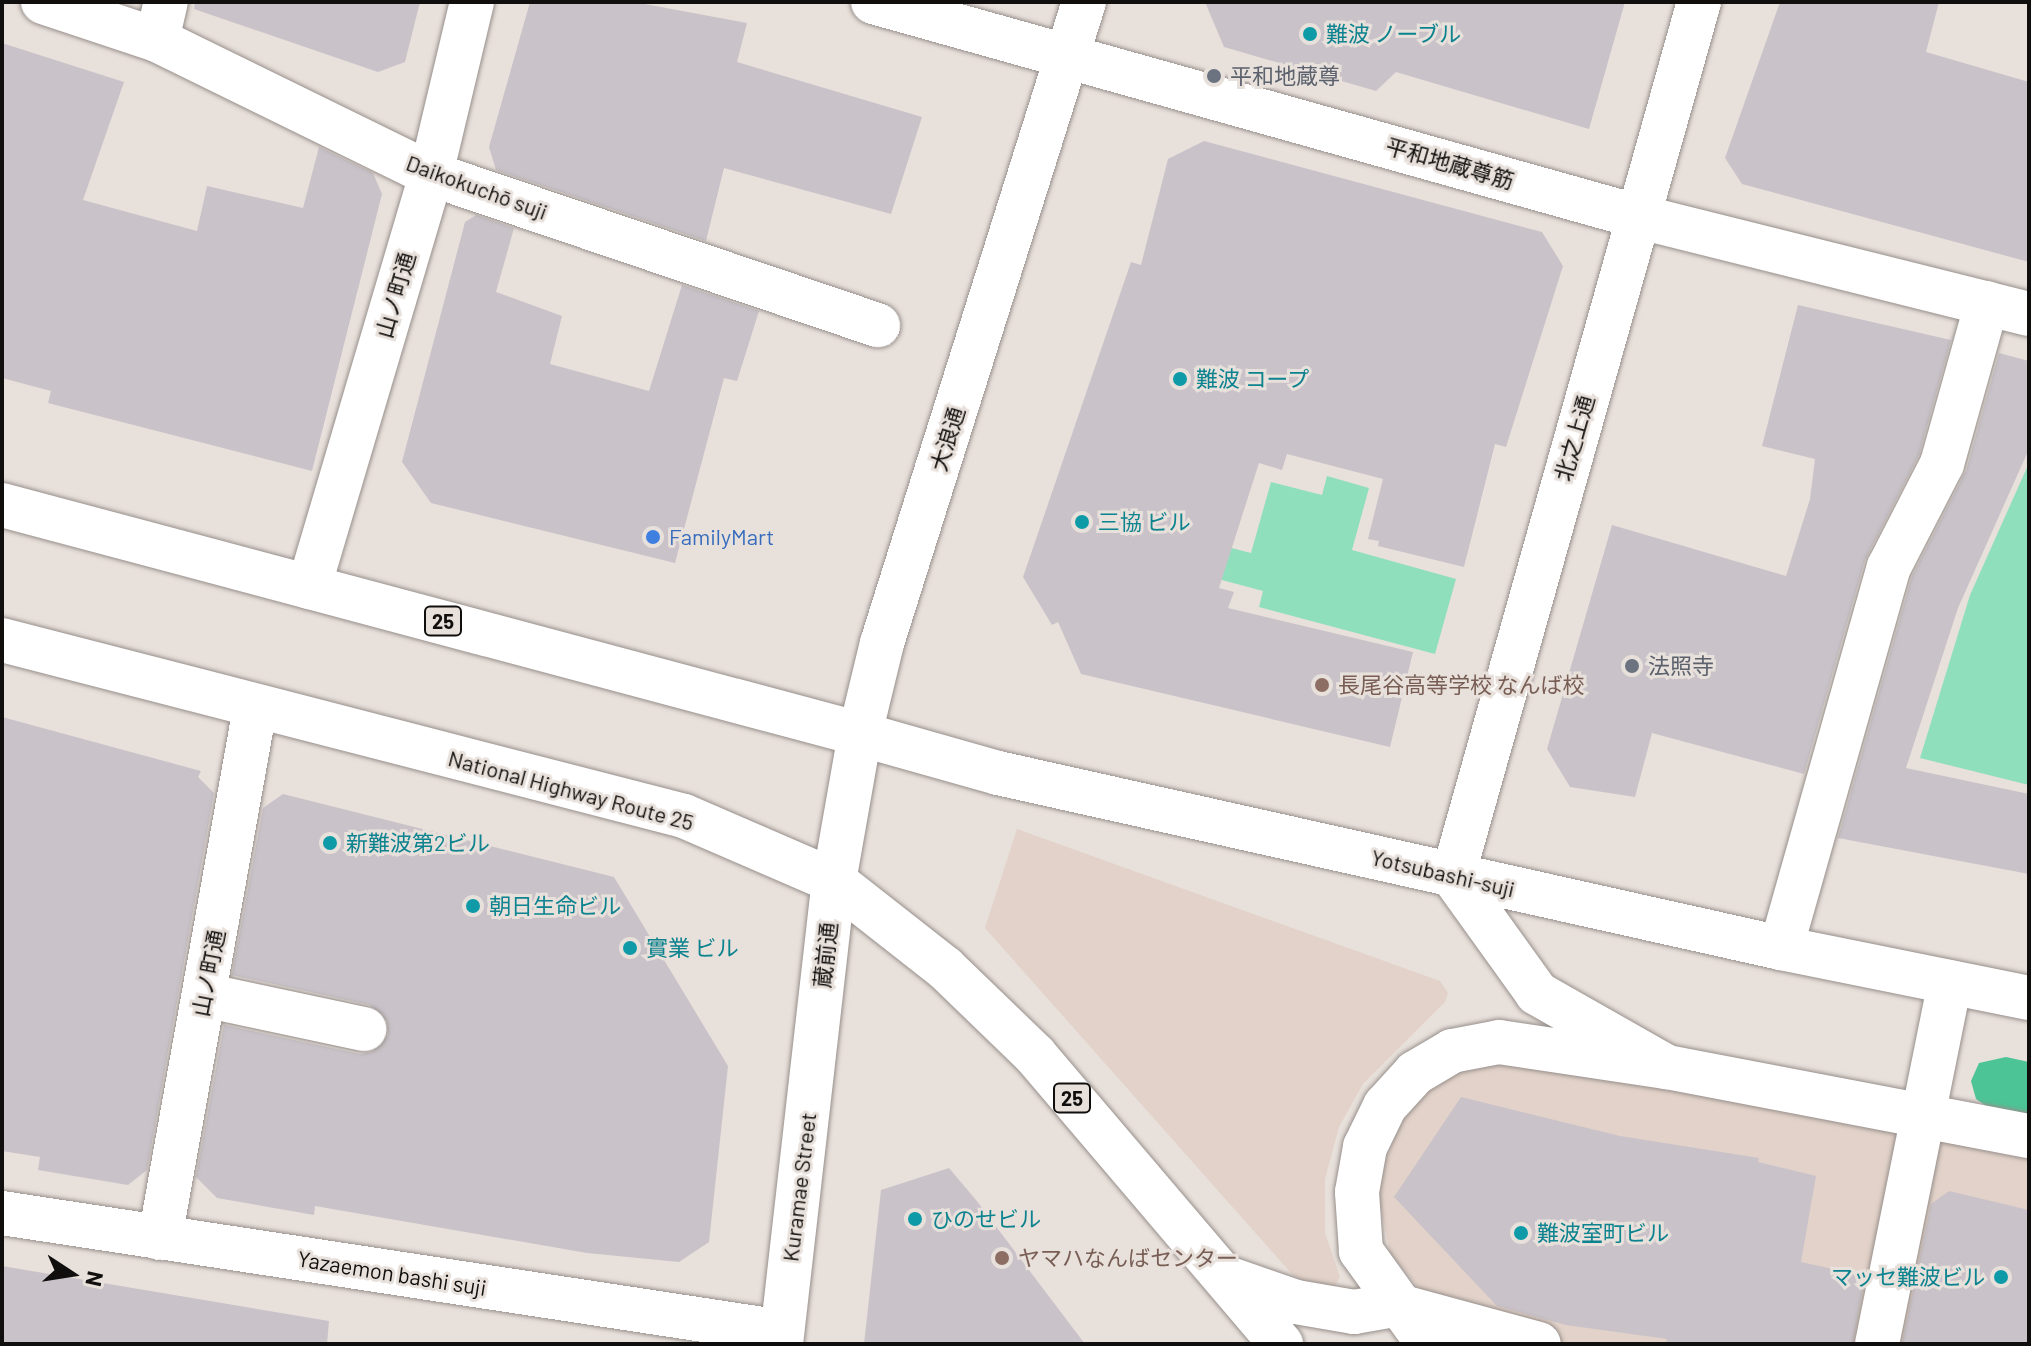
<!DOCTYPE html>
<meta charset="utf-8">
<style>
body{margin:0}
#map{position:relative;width:2031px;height:1346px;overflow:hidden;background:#e8e0db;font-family:Barlow,"Noto Sans JP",sans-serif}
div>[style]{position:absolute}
.built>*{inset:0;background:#e2d2c9}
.green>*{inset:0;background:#90dfbc}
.forest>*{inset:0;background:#4cc496}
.building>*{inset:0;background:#c9c3c9}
.roads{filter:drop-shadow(0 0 2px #978f8b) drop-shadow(0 0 2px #978f8b)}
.minor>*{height:44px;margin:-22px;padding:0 22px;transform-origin:22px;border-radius:22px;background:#fff}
.major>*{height:44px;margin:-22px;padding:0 22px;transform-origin:22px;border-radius:22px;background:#fff}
.highway>*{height:44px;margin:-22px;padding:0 22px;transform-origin:22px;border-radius:22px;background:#fff}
.dots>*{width:22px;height:22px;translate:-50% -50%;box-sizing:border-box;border:4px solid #e8e0db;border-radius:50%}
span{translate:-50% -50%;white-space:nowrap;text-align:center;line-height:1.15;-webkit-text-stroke:6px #e8e0db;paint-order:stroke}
.shield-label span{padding:2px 6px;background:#e8e0db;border:2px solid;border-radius:6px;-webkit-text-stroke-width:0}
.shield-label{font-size:20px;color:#110f0d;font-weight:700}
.culture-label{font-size:22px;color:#0d838f}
.left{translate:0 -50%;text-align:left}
.right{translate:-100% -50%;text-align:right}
.worship-label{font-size:22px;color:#5b616d}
.street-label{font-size:22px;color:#110f0d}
.shop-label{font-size:22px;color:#366cbe}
.education-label{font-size:22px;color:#785e54}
.frame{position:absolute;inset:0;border:4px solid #110f0d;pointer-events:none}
.north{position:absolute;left:32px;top:1234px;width:80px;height:80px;-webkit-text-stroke:6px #e8e0db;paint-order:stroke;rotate:102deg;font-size:22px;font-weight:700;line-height:32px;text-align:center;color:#110f0d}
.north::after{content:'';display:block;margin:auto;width:28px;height:36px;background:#110f0d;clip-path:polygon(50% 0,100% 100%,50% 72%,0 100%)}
</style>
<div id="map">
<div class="built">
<i style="clip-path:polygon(1017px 829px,1440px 981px,1448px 993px,1445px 1002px,1363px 1084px,1339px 1127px,1325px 1179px,1325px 1233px,1340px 1277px,1334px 1288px,1319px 1292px,1291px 1273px,985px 928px)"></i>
<i style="clip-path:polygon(1507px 1059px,2029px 1158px,2029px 1344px,1465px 1344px,1390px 1253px,1376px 1184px,1402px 1119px,1444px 1076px)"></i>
</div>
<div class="green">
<i style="clip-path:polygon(2029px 463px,2029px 785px,1920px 758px,1970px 595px)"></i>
<i style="clip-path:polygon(1327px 476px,1369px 488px,1352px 550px,1456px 579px,1435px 654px,1259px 607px,1263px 591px,1207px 576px,1216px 544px,1251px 553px,1271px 482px,1322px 495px)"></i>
</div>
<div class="forest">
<i style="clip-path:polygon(2006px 1057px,2029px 1062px,2029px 1118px,1995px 1112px,1976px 1099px,1971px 1081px,1979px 1063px)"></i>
</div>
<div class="building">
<i style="clip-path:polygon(195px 2px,420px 2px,405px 62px,378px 72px,194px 9px)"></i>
<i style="clip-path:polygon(530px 2px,634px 2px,747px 23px,737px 62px,922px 117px,891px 214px,724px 168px,706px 241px,496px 170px,489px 147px)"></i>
<i style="clip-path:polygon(1205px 2px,1625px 2px,1589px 129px,1396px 72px,1376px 91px,1224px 47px)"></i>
<i style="clip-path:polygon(1780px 2px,1939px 2px,1926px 52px,2029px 82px,2029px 262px,1742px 184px,1725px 158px)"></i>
<i style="clip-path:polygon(2px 43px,124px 82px,83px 200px,197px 231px,207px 186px,303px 208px,319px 147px,373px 173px,382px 194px,312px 471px,48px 403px,51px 391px,2px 378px)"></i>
<i style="clip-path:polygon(1204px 141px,1542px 232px,1563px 266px,1506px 447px,1495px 444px,1464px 567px,1378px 546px,1379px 541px,1368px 539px,1383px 479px,1287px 454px,1282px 470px,1259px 463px,1219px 588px,1234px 592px,1228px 608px,1413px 652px,1390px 747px,1081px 674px,1058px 622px,1052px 625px,1023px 577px,1131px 262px,1141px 265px,1168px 159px)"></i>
<i style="clip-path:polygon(476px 215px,514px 228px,496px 292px,562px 316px,550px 364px,649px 391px,682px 285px,759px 311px,737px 381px,724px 378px,675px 563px,431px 503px,402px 462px,465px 222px)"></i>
<i style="clip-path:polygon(1798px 305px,1951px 340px,1919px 455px,1865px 560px,1804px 774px,1652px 733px,1635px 797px,1570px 787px,1547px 749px,1612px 525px,1786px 576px,1810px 499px,1815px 459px,1762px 446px)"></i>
<i style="clip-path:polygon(1999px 353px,2029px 361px,2029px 449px,1958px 608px,1906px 768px,2029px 794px,2029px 874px,1838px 838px,1912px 576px,1966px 471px)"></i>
<i style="clip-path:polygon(2px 717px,201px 771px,198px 777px,214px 793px,147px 1170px,128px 1185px,38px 1170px,40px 1157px,2px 1151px)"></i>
<i style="clip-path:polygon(283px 794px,614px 877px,728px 1066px,709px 1242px,679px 1262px,587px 1253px,315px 1206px,314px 1215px,217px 1198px,196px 1177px,224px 1025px,360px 1054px,372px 1052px,388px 1035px,387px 1021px,370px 1005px,232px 975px,263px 808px)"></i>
<i style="clip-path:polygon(1461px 1097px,1620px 1136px,1759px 1158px,1758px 1162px,1816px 1176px,1801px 1262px,1865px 1276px,1853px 1344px,1666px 1344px,1667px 1339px,1566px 1325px,1497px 1306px,1394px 1197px)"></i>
<i style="clip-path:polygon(949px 1168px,976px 1200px,1085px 1344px,864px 1344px,881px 1190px)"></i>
<i style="clip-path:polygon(1949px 1191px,2029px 1210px,2029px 1344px,1902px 1344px,1931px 1204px)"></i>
<i style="clip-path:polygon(2px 1266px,329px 1321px,327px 1344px,2px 1344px)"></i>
</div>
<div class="roads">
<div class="minor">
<i style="left:43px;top:2px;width:120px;rotate:18.4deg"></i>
<i style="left:157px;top:40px;width:305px;rotate:26.1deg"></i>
<i style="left:431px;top:174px;width:472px;rotate:18.7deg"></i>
<i style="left:873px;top:2px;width:792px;rotate:15.67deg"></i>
<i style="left:1636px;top:216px;width:405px;rotate:14deg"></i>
<i style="left:157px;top:40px;width:39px;rotate:-77deg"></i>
<i style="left:309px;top:587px;width:431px;rotate:-73.5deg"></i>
<i style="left:431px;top:174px;width:177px;rotate:-76.6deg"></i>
<i style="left:1781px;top:948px;width:396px;rotate:-74.2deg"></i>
<i style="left:1889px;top:567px;width:116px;rotate:-62.8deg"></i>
<i style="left:1942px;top:464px;width:167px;rotate:-74.4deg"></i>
<i style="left:204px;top:995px;width:164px;rotate:12deg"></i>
<i style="left:1667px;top:1067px;width:150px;rotate:-150.4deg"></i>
<i style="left:1537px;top:993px;width:144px;rotate:-125.7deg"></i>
<i style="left:1453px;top:876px;width:908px;rotate:-74.28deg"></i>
<i style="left:2px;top:1213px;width:789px;rotate:8.67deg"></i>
<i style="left:160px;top:1238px;width:538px;rotate:-79.84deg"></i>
<i style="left:1230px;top:1279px;width:70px;rotate:19.2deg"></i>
<i style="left:1296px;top:1302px;width:59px;rotate:9.8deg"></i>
<i style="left:1354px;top:1312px;width:42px;rotate:-9.7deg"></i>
<i style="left:1395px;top:1305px;width:149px;rotate:15.2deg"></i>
<i style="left:781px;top:1344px;width:466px;rotate:-83.5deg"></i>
<i style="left:1428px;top:1344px;width:115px;rotate:-125.8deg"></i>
<i style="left:1361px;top:1251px;width:59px;rotate:-93.9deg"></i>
<i style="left:1357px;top:1192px;width:46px;rotate:-79.9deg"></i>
<i style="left:1365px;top:1147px;width:46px;rotate:-64deg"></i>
<i style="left:1385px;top:1106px;width:45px;rotate:-47.7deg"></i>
<i style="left:1415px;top:1073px;width:43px;rotate:-30.7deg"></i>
<i style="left:1452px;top:1051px;width:48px;rotate:-10.8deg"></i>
<i style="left:1499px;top:1042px;width:170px;rotate:8.5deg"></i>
<i style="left:1667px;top:1067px;width:369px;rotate:10.8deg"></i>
<i style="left:1877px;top:1344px;width:369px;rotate:-78.6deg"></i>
</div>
<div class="major">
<i style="left:1084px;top:2px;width:672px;rotate:107.49deg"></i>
<i style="left:882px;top:643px;width:94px;rotate:103.6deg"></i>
<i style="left:860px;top:734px;width:143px;rotate:15.8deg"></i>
<i style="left:998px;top:773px;width:802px;rotate:12.6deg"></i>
<i style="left:1781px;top:948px;width:253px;rotate:11.4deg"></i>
</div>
<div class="highway">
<i style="left:2px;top:505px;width:888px;rotate:14.94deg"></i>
<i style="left:860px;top:734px;width:149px;rotate:100deg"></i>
<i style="left:2px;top:640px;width:704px;rotate:14.47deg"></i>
<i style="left:684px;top:816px;width:163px;rotate:23.4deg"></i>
<i style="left:834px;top:881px;width:141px;rotate:38.1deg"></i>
<i style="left:945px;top:968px;width:125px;rotate:44deg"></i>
<i style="left:1035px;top:1055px;width:380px;rotate:49.6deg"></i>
</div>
</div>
<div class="dots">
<i style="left:1310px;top:34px;background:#0f9aa8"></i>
<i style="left:1214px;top:76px;background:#6b7280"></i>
<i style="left:1180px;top:379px;background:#0f9aa8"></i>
<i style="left:1082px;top:522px;background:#0f9aa8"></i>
<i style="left:653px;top:537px;background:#3f7fe0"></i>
<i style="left:1632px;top:666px;background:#6b7280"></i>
<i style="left:1322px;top:685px;background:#8d6e63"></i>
<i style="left:330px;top:843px;background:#0f9aa8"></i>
<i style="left:473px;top:906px;background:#0f9aa8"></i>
<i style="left:630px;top:948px;background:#0f9aa8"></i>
<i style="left:915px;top:1219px;background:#0f9aa8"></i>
<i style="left:1521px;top:1233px;background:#0f9aa8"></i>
<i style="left:1002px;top:1258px;background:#8d6e63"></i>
<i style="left:2001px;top:1277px;background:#0f9aa8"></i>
</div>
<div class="shield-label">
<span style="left:443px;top:621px">25</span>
<span style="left:1072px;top:1098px">25</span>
</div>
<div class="culture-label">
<span class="left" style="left:1326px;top:34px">難波 ノーブル</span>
<span class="left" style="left:1196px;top:379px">難波 コープ</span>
<span class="left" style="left:1098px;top:522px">三協 ビル</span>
<span class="left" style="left:346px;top:843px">新難波第2ビル</span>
<span class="left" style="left:489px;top:906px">朝日生命ビル</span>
<span class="left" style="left:646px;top:948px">實業 ビル</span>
<span class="left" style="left:931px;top:1219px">ひのせビル</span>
<span class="left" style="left:1537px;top:1233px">難波室町ビル</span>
<span class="right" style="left:1985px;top:1277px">マッセ難波ビル</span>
</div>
<div class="worship-label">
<span class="left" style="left:1230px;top:76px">平和地蔵尊</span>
<span class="left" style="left:1648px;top:666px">法照寺</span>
</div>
<div class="street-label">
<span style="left:1450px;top:163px;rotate:16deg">平和地蔵尊筋</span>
<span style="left:477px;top:187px;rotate:20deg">Daikokuchō suji</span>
<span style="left:395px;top:295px;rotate:-74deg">山ノ町通</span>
<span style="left:1574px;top:438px;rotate:-74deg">北之上通</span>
<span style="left:947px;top:439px;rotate:-73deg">大浪通</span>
<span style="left:571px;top:790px;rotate:15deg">National Highway Route 25</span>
<span style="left:1443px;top:873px;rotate:13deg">Yotsubashi-suji</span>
<span style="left:825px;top:955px;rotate:-84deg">蔵前通</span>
<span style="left:208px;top:973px;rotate:-79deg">山ノ町通</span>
<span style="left:799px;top:1187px;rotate:-83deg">Kuramae Street</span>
<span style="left:392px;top:1273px;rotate:9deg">Yazaemon bashi suji</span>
</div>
<div class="shop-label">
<span class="left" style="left:669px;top:537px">FamilyMart</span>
</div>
<div class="education-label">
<span class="left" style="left:1338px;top:685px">長尾谷高等学校 なんば校</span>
<span class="left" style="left:1018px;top:1258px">ヤマハなんばセンター</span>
</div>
<div class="frame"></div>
<div class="north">N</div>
</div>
